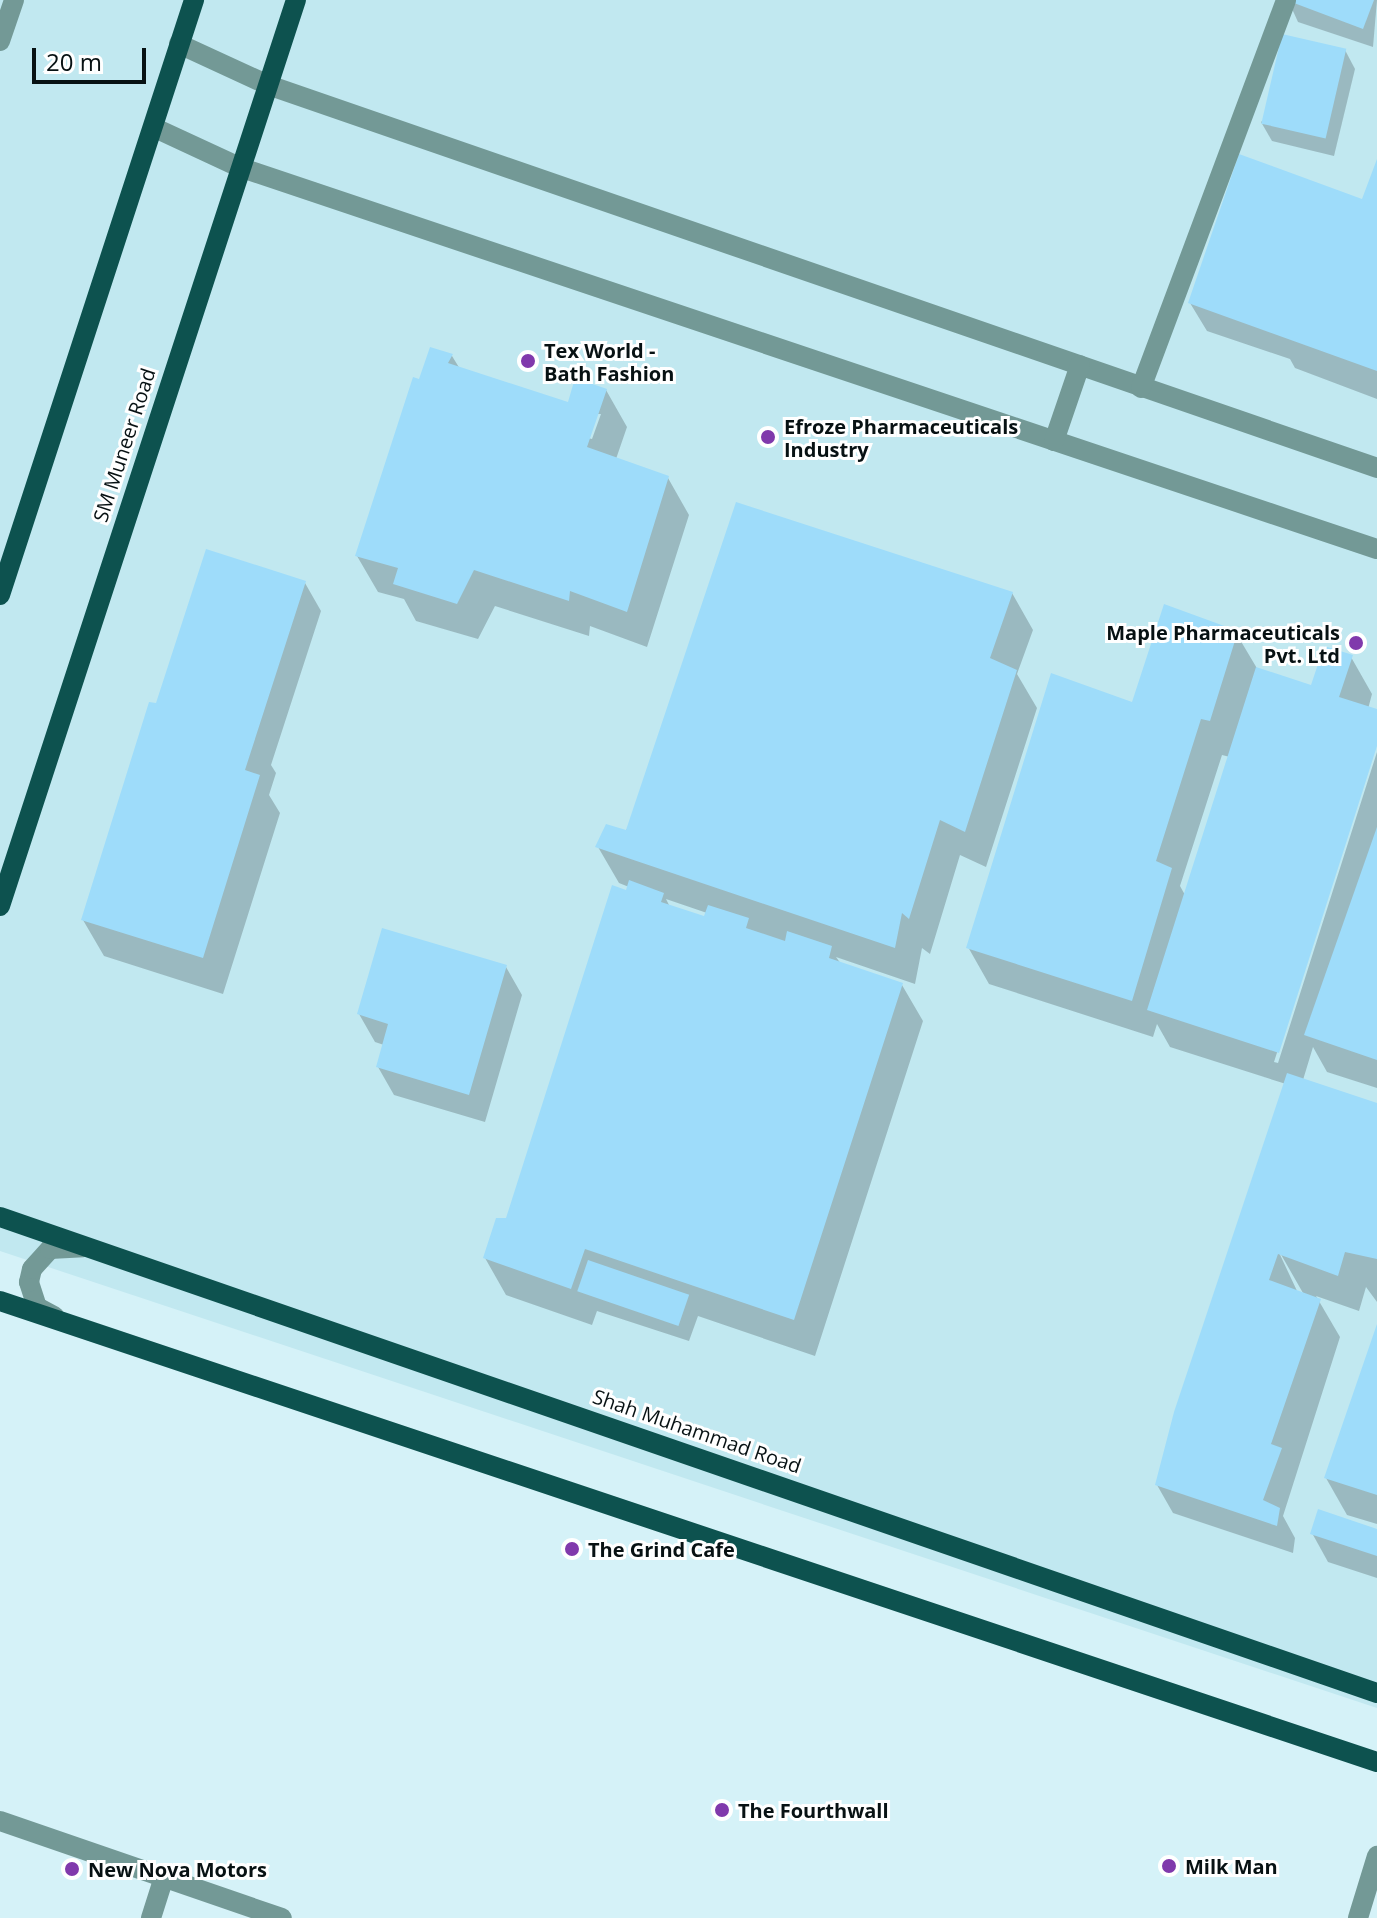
<!DOCTYPE html>
<style>
body{margin:0}
#map{position:relative;width:1377px;height:1918px;overflow:hidden;background:#d5f2f8;font-family:"Open Sans",sans-serif}
div>[style]{position:absolute}
.built>*{inset:0;background:#c1e8f0}
.shadow>*{inset:0;background:#0003}
.building>*{inset:0;background:#9edcfa;transform-origin:0 0}
.minor>*{height:20px;margin:-10px;padding:0 10px;transform-origin:10px;border-radius:10px;background:#739996}
.major>*{height:20px;margin:-10px;padding:0 10px;transform-origin:10px;border-radius:10px;background:#0d524f}
.dots>*{width:22px;height:22px;translate:-50% -50%;box-sizing:border-box;border:4px solid #fff;border-radius:50%}
span{translate:-50% -50%;white-space:nowrap;text-align:center;line-height:1.15;-webkit-text-stroke:6px #fff;paint-order:stroke}
.poi-label{font-size:20px;color:#071113;font-weight:700}
.left{translate:0 -50%;text-align:left}
.right{translate:-100% -50%;text-align:right}
.street-label{font-size:20px;color:#071113}
.scale{position:absolute;left:32px;top:48px;width:114px;height:36px;box-sizing:border-box;border:4px solid #071113;border-top:0;padding-left:10px;font-size:24px;line-height:28px;white-space:nowrap;color:#071113;-webkit-text-stroke:6px #fff;paint-order:stroke}
</style>
<div id="map">
<div class="built">
<i style="clip-path:polygon(0 0,1377px 0,1377px 1708px,0 1251px)"></i>
</div>
<div class="shadow">
<i style="clip-path:polygon(1288px 0,1377px 0,1373px 47px,1298px 22px)"></i>
<i style="clip-path:polygon(1345px 50px,1355px 69px,1334px 156px,1272px 141px,1261px 122px)"></i>
<i style="clip-path:polygon(1377px 163px,1377px 399px,1295px 368px,1290px 359px,1207px 331px,1190px 303px,1364px 201px)"></i>
<i style="clip-path:polygon(evenodd,432px 349px,452px 356px,460px 369px,569px 405px,606px 390px,627px 427px,616px 459px,668px 478px,689px 515px,647px 647px,590px 626px,589px 636px,495px 606px,478px 639px,416px 621px,404px 599px,378px 592px,357px 556px,432px 349px,596px 414px,601px 414px,592px 439px,588px 438px,596px 414px)"></i>
<i style="clip-path:polygon(305px 583px,321px 611px,271px 765px,276px 773px,269px 795px,280px 813px,223px 994px,104px 956px,83px 920px,160px 707px)"></i>
<i style="clip-path:polygon(evenodd,1012px 593px,1033px 630px,1017px 674px,1037px 708px,986px 867px,960px 855px,930px 954px,922px 948px,915px 984px,836px 957px,841px 964px,902px 985px,923px 1021px,815px 1356px,698px 1316px,689px 1341px,597px 1311px,592px 1325px,506px 1295px,485px 1258px,507px 1220px,629px 887px,619px 883px,598px 847px,1012px 593px,666px 899px,707px 913px,705px 919px,670px 907px,666px 899px)"></i>
<i style="clip-path:polygon(evenodd,1236px 633px,1258px 670px,1313px 688px,1351px 657px,1372px 694px,1368px 709px,1377px 712px,1377px 739px,1274px 1062px,1278px 1063px,1377px 752px,1377px 1088px,1327px 1072px,1313px 1047px,1303px 1080px,1377px 1105px,1377px 1302px,1366px 1287px,1359px 1311px,1316px 1296px,1340px 1337px,1283px 1516px,1295px 1538px,1293px 1553px,1173px 1513px,1157px 1485px,1286px 1084px,1170px 1047px,1157px 1024px,1153px 1037px,989px 984px,968px 947px,1133px 704px,1236px 633px,1222px 755px,1230px 757px,1185px 895px,1180px 886px,1222px 755px,1236px 633px,1275px 1244px,1303px 1293px,1298px 1293px,1275px 1244px)"></i>
<i style="clip-path:polygon(506px 967px,522px 995px,485px 1122px,394px 1095px,378px 1067px,384px 1045px,375px 1042px,359px 1014px)"></i>
<i style="clip-path:polygon(1377px 1329px,1377px 1524px,1347px 1515px,1326px 1478px)"></i>
<i style="clip-path:polygon(1377px 1531px,1377px 1578px,1328px 1562px,1312px 1533px)"></i>
</div>
<div class="building">
<i style="clip-path:polygon(1286px 0,1374px 0,1363px 29px)"></i>
<i style="left:1282px;top:34px;width:66px;height:92px;rotate:13deg"></i>
<i style="clip-path:polygon(1239px 154px,1362px 199px,1377px 159px,1377px 371px,1188px 303px)"></i>
<i style="clip-path:polygon(430px 347px,453px 354px,448px 363px,568px 402px,575px 378px,607px 389px,587px 447px,669px 476px,627px 612px,570px 591px,569px 601px,474px 570px,457px 604px,393px 584px,398px 568px,355px 556px,413px 377px,419px 379px)"></i>
<i style="clip-path:polygon(736px 502px,1013px 592px,990px 658px,1017px 670px,965px 832px,940px 820px,909px 919px,902px 913px,895px 948px,595px 847px,606px 824px,626px 830px)"></i>
<i style="clip-path:polygon(206px 549px,306px 581px,245px 770px,260px 775px,203px 958px,81px 920px,149px 702px,156px 703px)"></i>
<i style="clip-path:polygon(1164px 604px,1238px 631px,1210px 721px,1201px 719px,1156px 861px,1172px 868px,1132px 1001px,966px 948px,1051px 673px,1132px 702px)"></i>
<i style="clip-path:polygon(1324px 646px,1353px 655px,1339px 697px,1377px 709px,1377px 746px,1279px 1053px,1147px 1010px,1256px 667px,1311px 685px)"></i>
<i style="clip-path:polygon(1377px 827px,1377px 1060px,1304px 1035px)"></i>
<i style="clip-path:polygon(629px 880px,664px 893px,661px 902px,704px 916px,708px 905px,749px 918px,746px 928px,785px 941px,787px 931px,832px 946px,829px 958px,903px 983px,794px 1320px,585px 1249px,571px 1289px,483px 1258px,496px 1218px,506px 1218px,612px 885px,626px 890px)"></i>
<i style="clip-path:polygon(382px 928px,507px 965px,469px 1095px,376px 1067px,388px 1024px,357px 1014px)"></i>
<i style="clip-path:polygon(1287px 1073px,1377px 1103px,1377px 1259px,1345px 1252px,1338px 1276px,1278px 1254px,1269px 1280px,1321px 1299px,1271px 1444px,1282px 1448px,1263px 1500px,1280px 1508px,1277px 1526px,1155px 1485px,1174px 1412px)"></i>
<i style="left:588px;top:1260px;width:107px;height:33px;rotate:19deg"></i>
<i style="clip-path:polygon(1377px 1324px,1377px 1495px,1324px 1478px)"></i>
<i style="clip-path:polygon(1318px 1509px,1377px 1529px,1377px 1556px,1310px 1534px)"></i>
</div>
<div class="minor">
<i style="left:0;top:41px;width:43px;rotate:-71.1deg"></i>
<i style="left:179px;top:44px;width:98px;rotate:24.7deg"></i>
<i style="left:268px;top:85px;width:1173px;rotate:19.05deg"></i>
<i style="left:155px;top:128px;width:93px;rotate:24.9deg"></i>
<i style="left:239px;top:167px;width:1200px;rotate:18.56deg"></i>
<i style="left:1141px;top:388px;width:414px;rotate:-69.5deg"></i>
<i style="left:1054px;top:441px;width:80px;rotate:-71.1deg"></i>
<i style="left:54px;top:1316px;width:19px;rotate:-152deg"></i>
<i style="left:37px;top:1307px;width:26px;rotate:-108deg"></i>
<i style="left:29px;top:1282px;width:13px;rotate:-77deg"></i>
<i style="left:32px;top:1269px;width:27px;rotate:-48deg"></i>
<i style="left:50px;top:1249px;width:33px;rotate:-3deg"></i>
<i style="left:0;top:1821px;width:298px;rotate:19deg"></i>
<i style="left:151px;top:1918px;width:43px;rotate:-72.4deg"></i>
<i style="left:1358px;top:1918px;width:65px;rotate:-73deg"></i>
</div>
<div class="major">
<i style="left:0;top:595px;width:626px;rotate:-71.94deg"></i>
<i style="left:0;top:906px;width:953px;rotate:-71.91deg"></i>
<i style="left:0;top:1217px;width:1457px;rotate:19.07deg"></i>
<i style="left:0;top:1301px;width:1452px;rotate:18.51deg"></i>
</div>
<div class="dots">
<i style="left:528px;top:361px;background:#8039ac"></i>
<i style="left:768px;top:437px;background:#8039ac"></i>
<i style="left:1356px;top:643px;background:#8039ac"></i>
<i style="left:572px;top:1549px;background:#8039ac"></i>
<i style="left:722px;top:1810px;background:#8039ac"></i>
<i style="left:1169px;top:1866px;background:#8039ac"></i>
<i style="left:72px;top:1869px;background:#8039ac"></i>
</div>
<div class="poi-label">
<span class="left" style="left:544px;top:362px">Tex World -<br>Bath Fashion</span>
<span class="left" style="left:784px;top:438px">Efroze Pharmaceuticals<br>Industry</span>
<span class="right" style="left:1340px;top:644px">Maple Pharmaceuticals<br>Pvt. Ltd</span>
<span class="left" style="left:588px;top:1549px">The Grind Cafe</span>
<span class="left" style="left:738px;top:1810px">The Fourthwall</span>
<span class="left" style="left:1185px;top:1866px">Milk Man</span>
<span class="left" style="left:88px;top:1869px">New Nova Motors</span>
</div>
<div class="street-label">
<span style="left:124px;top:445px;rotate:-72deg">SM Muneer Road</span>
<span style="left:697px;top:1431px;rotate:19deg">Shah Muhammad Road</span>
</div>
<div class="scale">20 m</div>
</div>
